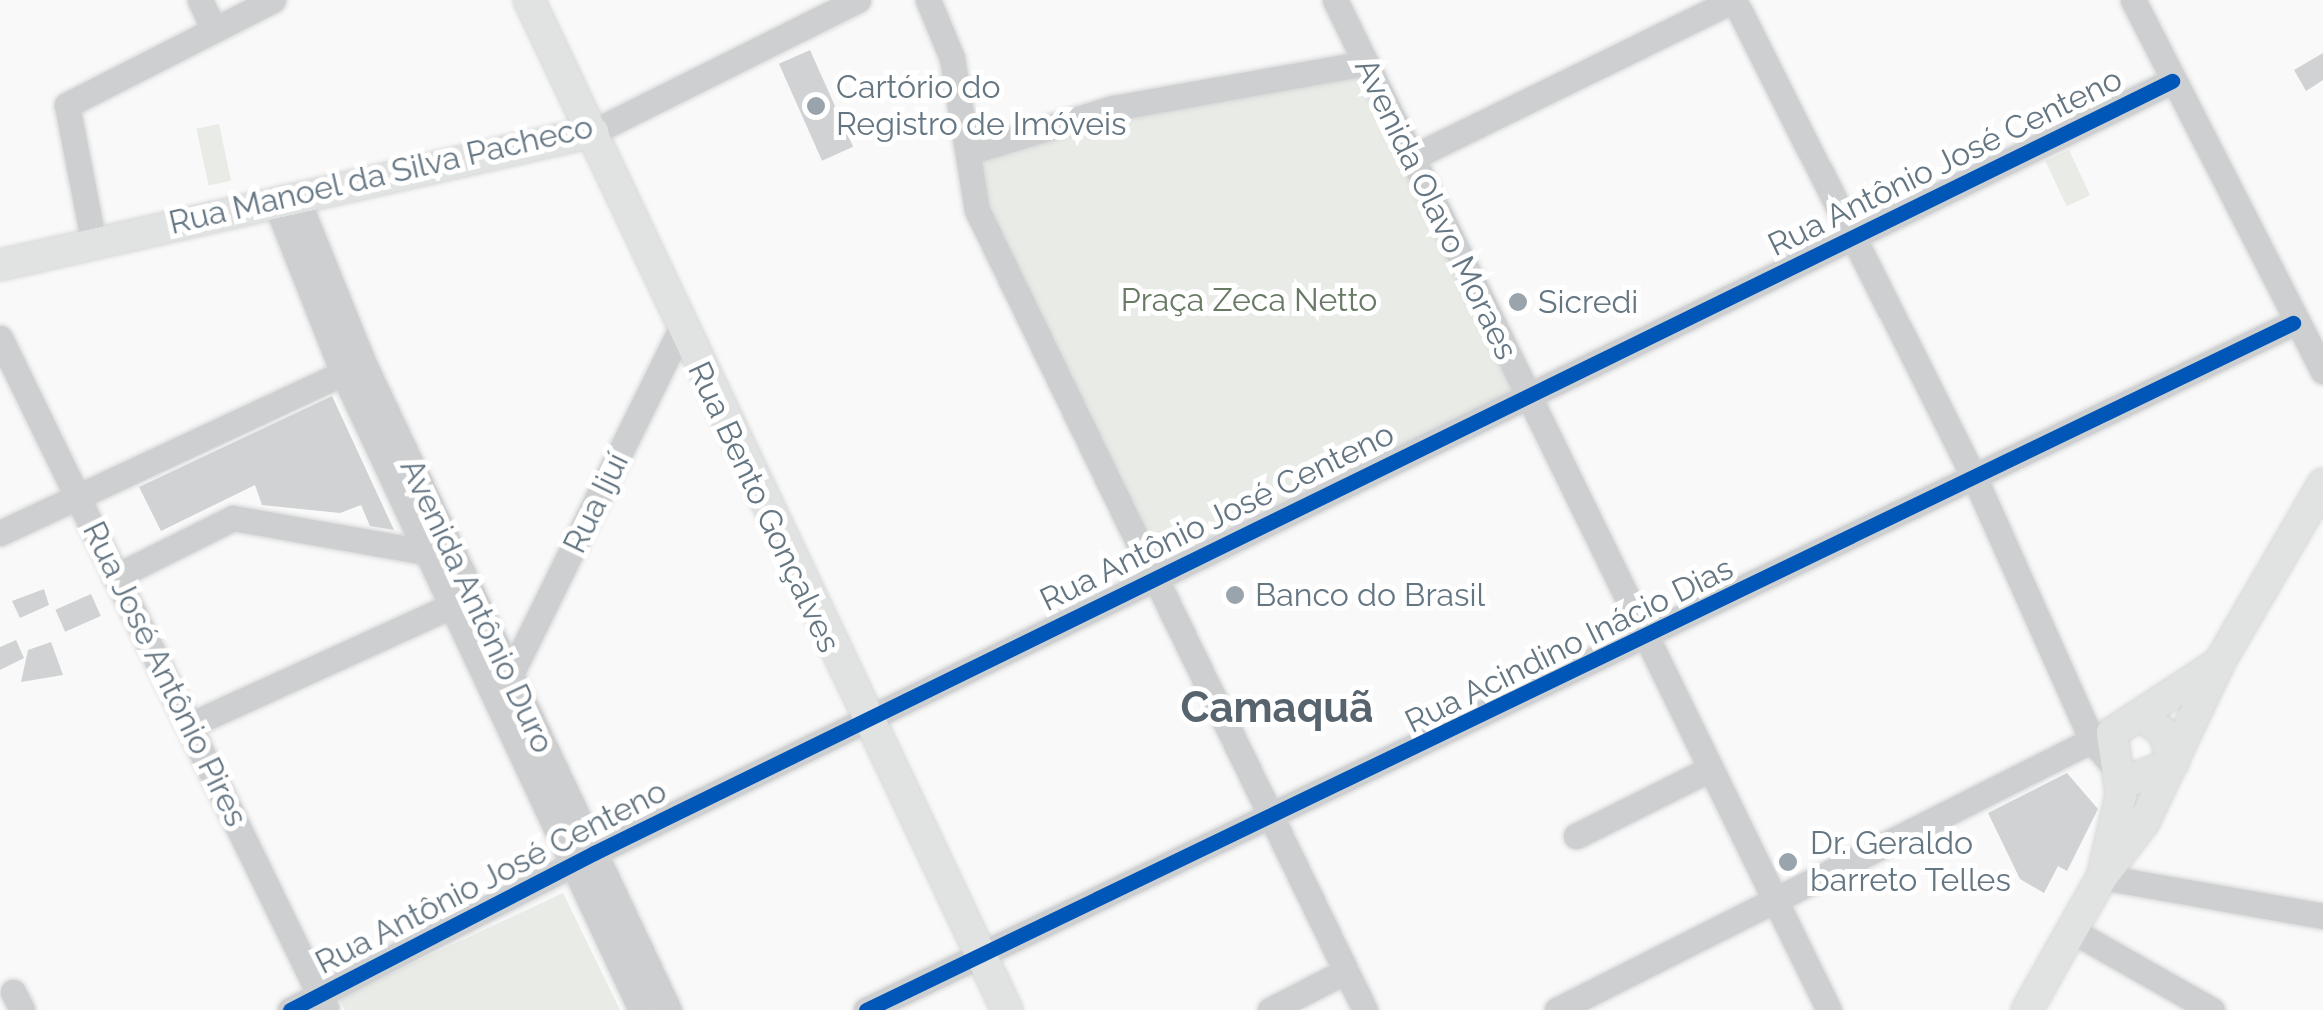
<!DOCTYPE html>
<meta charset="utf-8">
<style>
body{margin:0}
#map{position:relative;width:2323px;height:1010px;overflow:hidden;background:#f9f9f9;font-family:Raleway,sans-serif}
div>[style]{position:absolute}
.green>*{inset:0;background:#e8ebe6;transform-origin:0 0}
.building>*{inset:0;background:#d0d2d3;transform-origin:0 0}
.roads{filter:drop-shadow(0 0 2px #d5d6d7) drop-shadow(0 0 2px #d5d6d7)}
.minor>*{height:25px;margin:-12.5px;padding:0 12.5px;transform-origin:12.5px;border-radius:12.5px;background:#cecfd0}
.major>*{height:30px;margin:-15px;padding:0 15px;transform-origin:15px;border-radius:15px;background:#e1e2e2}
.cycleway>*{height:15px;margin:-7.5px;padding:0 7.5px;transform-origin:7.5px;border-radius:7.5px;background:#0057b8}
.dots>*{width:28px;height:28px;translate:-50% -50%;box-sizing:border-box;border:5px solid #fff;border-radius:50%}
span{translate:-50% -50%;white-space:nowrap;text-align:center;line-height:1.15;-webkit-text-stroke:10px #fff;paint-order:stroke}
.poi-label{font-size:32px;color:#657683}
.left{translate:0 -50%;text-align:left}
.street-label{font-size:32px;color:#657683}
.park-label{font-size:32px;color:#687a64}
.district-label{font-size:42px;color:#57646e;font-weight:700}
</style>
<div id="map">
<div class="green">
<i style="clip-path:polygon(1354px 65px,1520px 392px,1157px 571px,983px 205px,975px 157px,1118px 114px)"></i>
<i style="left:219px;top:124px;width:58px;height:23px;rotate:78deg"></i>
<i style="left:2069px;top:150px;width:50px;height:26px;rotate:65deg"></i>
<i style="clip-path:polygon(563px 893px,620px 1010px,345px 1010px,339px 998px)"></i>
</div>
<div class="building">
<i style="left:810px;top:50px;width:106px;height:34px;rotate:66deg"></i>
<i style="clip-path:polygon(2323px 53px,2323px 80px,2306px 91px,2294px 70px)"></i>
<i style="clip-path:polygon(332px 396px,394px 530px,370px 526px,361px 505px,340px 513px,262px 505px,255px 485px,161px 531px,139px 487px)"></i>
<i style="clip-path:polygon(44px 589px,49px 605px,20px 618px,12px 601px)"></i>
<i style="left:91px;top:594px;width:24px;height:39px;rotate:66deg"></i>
<i style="clip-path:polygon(16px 640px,24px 658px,0 670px,0 647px)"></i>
<i style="clip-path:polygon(51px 642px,63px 675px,21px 682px,28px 650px)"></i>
<i style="clip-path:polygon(2067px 773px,2098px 809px,2067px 871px,2058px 866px,2044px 893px,2020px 879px,1988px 813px)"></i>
</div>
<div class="roads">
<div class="minor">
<i style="left:200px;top:0;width:31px;rotate:65deg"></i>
<i style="left:928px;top:0;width:63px;rotate:67.5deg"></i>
<i style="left:952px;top:58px;width:154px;rotate:80.7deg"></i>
<i style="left:977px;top:210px;width:889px;rotate:64.13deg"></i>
<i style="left:1335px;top:0;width:1124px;rotate:63.94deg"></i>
<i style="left:2133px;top:0;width:417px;rotate:62.9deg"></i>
<i style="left:593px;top:132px;width:296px;rotate:-26.5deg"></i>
<i style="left:969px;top:152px;width:151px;rotate:-17deg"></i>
<i style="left:1113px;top:108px;width:257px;rotate:-10.1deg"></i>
<i style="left:1413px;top:157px;width:357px;rotate:-26.1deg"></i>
<i style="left:1734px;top:0;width:538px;rotate:63.29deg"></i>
<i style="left:1976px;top:481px;width:286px;rotate:65.9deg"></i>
<i style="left:2093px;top:742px;width:40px;rotate:49deg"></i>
<i style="left:296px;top:196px;width:181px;rotate:68deg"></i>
<i style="left:364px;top:364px;width:714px;rotate:64.73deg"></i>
<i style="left:275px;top:201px;width:185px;rotate:68.4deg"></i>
<i style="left:343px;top:373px;width:703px;rotate:64.93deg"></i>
<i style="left:93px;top:239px;width:136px;rotate:-101deg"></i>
<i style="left:67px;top:105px;width:231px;rotate:-27deg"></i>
<i style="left:0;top:338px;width:745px;rotate:64.05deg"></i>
<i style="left:0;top:533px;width:391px;rotate:-25deg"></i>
<i style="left:115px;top:577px;width:132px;rotate:-26.6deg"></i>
<i style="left:233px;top:518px;width:207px;rotate:10deg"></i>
<i style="left:510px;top:676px;width:386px;rotate:-63.8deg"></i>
<i style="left:192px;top:724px;width:297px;rotate:-24.5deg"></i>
<i style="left:1576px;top:836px;width:148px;rotate:-26.6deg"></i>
<i style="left:2102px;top:877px;width:224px;rotate:10deg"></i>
<i style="left:2071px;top:930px;width:162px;rotate:29.6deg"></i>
<i style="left:13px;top:992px;width:20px;rotate:63deg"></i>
<i style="left:290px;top:1010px;width:342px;rotate:-27.3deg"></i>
<i style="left:594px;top:853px;width:1757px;rotate:-26.07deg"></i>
<i style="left:866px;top:1010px;width:1584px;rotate:-25.71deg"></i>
<i style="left:1270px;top:1010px;width:85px;rotate:-27.2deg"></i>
<i style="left:1557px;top:1010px;width:615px;rotate:-26.77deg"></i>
</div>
<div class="major">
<i style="left:529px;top:0;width:1117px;rotate:64.67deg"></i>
<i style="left:0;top:265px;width:608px;rotate:-12.64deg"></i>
<i style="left:2119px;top:772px;width:17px;rotate:25deg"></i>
<i style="left:2134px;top:779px;width:42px;rotate:-22.3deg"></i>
<i style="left:2173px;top:763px;width:31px;rotate:-107deg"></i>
<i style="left:2164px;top:733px;width:28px;rotate:-142deg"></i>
<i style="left:2102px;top:877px;width:84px;rotate:-77deg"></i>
<i style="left:2121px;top:795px;width:63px;rotate:-98.3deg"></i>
<i style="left:2112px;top:733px;width:128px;rotate:-33.2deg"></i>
<i style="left:2219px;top:663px;width:207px;rotate:-59.8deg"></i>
<i style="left:2027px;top:1010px;width:153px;rotate:-60.6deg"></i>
<i style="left:2102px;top:877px;width:69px;rotate:-52.6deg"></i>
<i style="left:2144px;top:822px;width:176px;rotate:-64.7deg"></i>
</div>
</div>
<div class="cycleway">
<i style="left:290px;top:1010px;width:342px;rotate:-27.3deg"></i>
<i style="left:594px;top:853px;width:1757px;rotate:-26.07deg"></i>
<i style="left:866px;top:1010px;width:1584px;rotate:-25.71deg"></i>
</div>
<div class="dots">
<i style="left:816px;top:106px;background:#99a4ac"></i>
<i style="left:1518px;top:302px;background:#99a4ac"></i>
<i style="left:1235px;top:595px;background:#99a4ac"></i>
<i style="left:1788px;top:862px;background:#99a4ac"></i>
</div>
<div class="poi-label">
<span class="left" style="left:836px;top:106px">Cartório do<br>Registro de Imóveis</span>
<span class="left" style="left:1538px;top:302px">Sicredi</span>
<span class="left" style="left:1255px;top:595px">Banco do Brasil</span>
<span class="left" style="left:1810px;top:862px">Dr. Geraldo<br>barreto Telles</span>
</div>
<div class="street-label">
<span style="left:1945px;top:162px;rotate:-26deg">Rua Antônio José Centeno</span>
<span style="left:381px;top:175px;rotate:-13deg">Rua Manoel da Silva Pacheco</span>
<span style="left:1436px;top:209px;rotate:64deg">Avenida Olavo Moraes</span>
<span style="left:596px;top:503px;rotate:-64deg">Rua Ijuí</span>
<span style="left:764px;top:507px;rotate:65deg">Rua Bento Gonçalves</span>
<span style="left:1217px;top:517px;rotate:-26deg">Rua Antônio José Centeno</span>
<span style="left:477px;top:606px;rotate:65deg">Avenida Antônio Duro</span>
<span style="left:1569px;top:645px;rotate:-26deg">Rua Acindino Inácio Dias</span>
<span style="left:165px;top:674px;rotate:64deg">Rua José Antônio Pires</span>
<span style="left:491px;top:877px;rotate:-27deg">Rua Antônio José Centeno</span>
</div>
<div class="park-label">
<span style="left:1249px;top:300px">Praça Zeca Netto</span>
</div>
<div class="district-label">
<span style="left:1277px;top:708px">Camaquã</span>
</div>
</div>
